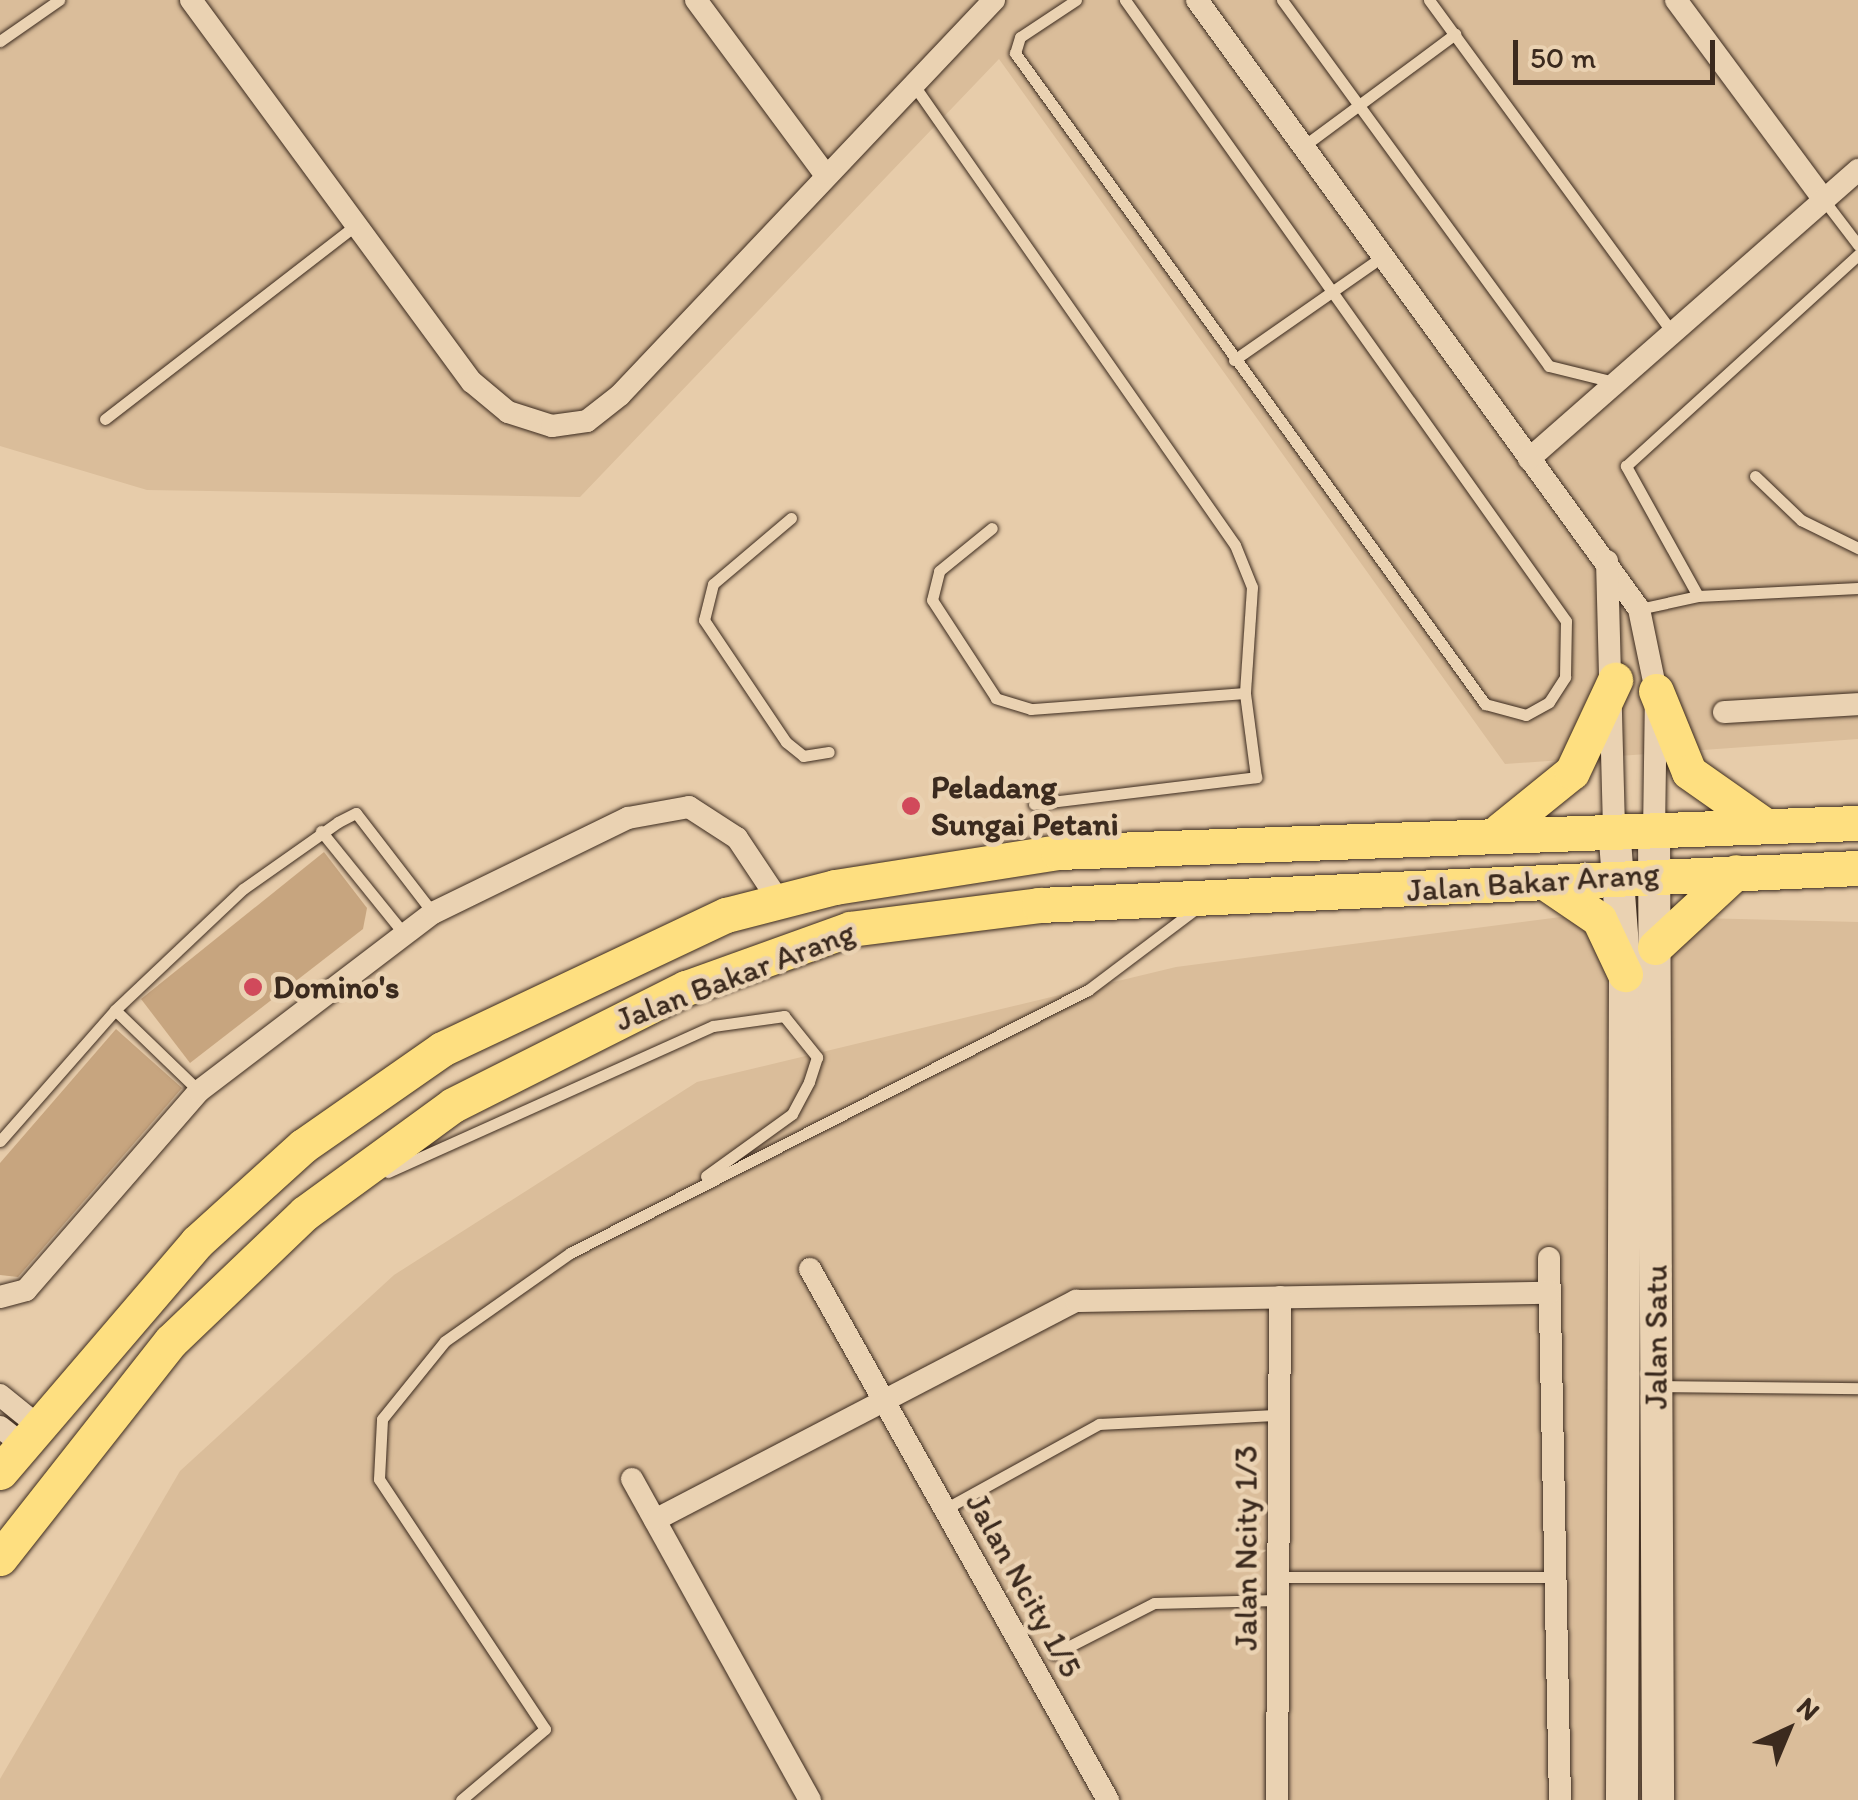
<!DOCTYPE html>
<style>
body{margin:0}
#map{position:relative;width:1858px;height:1800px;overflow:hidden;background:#e7ccaa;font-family:Itim,sans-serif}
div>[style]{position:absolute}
.built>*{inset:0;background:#dabd9a}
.building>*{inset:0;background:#c7a57f}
.roads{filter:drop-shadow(0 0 2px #3b2a1e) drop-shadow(0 0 2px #3b2a1e)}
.lane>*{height:11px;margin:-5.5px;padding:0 5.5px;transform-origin:5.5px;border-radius:5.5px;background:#ead2b2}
.street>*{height:22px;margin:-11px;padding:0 11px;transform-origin:11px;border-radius:11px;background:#ead2b2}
.secondary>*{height:32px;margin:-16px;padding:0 16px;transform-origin:16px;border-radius:16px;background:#ead2b2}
.primary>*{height:35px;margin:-17.5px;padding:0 17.5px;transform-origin:17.5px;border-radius:17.5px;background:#fedf80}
.dots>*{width:28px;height:28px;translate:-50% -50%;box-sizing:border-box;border:5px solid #ead2b2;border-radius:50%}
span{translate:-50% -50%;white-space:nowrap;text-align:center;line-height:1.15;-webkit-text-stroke:9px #ead2b2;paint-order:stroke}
.poi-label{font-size:32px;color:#3b2a1e;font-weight:700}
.left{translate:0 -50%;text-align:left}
.street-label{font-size:32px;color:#3b2a1e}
.north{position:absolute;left:1738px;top:1680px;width:100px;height:100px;-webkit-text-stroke:8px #ead2b2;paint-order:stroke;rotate:44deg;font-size:28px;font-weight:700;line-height:40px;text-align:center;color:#3b2a1e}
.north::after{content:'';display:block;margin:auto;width:35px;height:45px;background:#3b2a1e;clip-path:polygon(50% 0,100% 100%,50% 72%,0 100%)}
.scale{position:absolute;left:1513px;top:40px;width:202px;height:45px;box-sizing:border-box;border:5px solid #3b2a1e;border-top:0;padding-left:12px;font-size:30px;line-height:35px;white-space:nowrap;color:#3b2a1e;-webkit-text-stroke:8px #ead2b2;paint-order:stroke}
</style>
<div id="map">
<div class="built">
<i style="clip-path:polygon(0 0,1858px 0,1858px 739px,1505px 764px,999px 59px,580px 497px,147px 490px,0 446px)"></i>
<i style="clip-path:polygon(1576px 915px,1858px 922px,1858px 1800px,0 1800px,0 1779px,180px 1471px,394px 1275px,697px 1082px,1176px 967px)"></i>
</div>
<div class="building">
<i style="clip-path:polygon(324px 852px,367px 908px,363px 929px,190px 1063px,141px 999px)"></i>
<i style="clip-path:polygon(116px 1029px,182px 1088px,18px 1277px,0 1275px,0 1163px)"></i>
</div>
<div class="roads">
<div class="lane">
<i style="left:1076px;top:0;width:67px;rotate:146.5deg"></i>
<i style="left:1020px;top:37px;width:17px;rotate:107deg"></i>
<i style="left:1015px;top:53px;width:803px;rotate:54.17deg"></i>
<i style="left:1485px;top:704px;width:42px;rotate:15deg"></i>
<i style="left:1526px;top:715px;width:26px;rotate:-29deg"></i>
<i style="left:1549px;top:702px;width:30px;rotate:-57deg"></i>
<i style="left:1565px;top:677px;width:56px;rotate:-89deg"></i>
<i style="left:1566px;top:621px;width:762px;rotate:-125.38deg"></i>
<i style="left:1282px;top:0;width:453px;rotate:53.9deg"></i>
<i style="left:1549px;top:366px;width:67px;rotate:13.8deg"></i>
<i style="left:1429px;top:0;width:411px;rotate:53.8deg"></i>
<i style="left:0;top:41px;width:72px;rotate:-34.8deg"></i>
<i style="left:913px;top:84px;width:562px;rotate:55.07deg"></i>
<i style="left:1235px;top:545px;width:45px;rotate:68deg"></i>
<i style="left:1252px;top:587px;width:106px;rotate:93.8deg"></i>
<i style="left:1245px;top:693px;width:215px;rotate:175.7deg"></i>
<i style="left:1031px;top:709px;width:37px;rotate:-163deg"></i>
<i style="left:996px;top:698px;width:117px;rotate:-123.1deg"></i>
<i style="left:932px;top:600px;width:30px;rotate:-76deg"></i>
<i style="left:939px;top:571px;width:68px;rotate:-39.1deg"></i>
<i style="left:1301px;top:148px;width:192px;rotate:-36.5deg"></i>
<i style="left:1823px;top:199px;width:58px;rotate:52.7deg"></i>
<i style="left:1234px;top:360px;width:178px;rotate:-34.9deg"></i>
<i style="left:105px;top:419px;width:319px;rotate:-37.7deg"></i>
<i style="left:1755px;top:476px;width:64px;rotate:43.7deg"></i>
<i style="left:1801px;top:520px;width:64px;rotate:26.2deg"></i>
<i style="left:791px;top:518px;width:102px;rotate:139.8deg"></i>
<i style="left:713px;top:584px;width:37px;rotate:104deg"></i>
<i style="left:704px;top:620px;width:147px;rotate:56.1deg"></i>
<i style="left:786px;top:742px;width:22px;rotate:39deg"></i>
<i style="left:803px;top:756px;width:26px;rotate:-9deg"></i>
<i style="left:1698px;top:596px;width:149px;rotate:-119deg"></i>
<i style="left:1626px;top:466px;width:314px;rotate:-42.3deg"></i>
<i style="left:1639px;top:609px;width:60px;rotate:-12.4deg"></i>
<i style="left:1698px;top:596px;width:160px;rotate:-2.9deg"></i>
<i style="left:1034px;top:804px;width:224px;rotate:-6.9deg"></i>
<i style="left:1256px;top:777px;width:85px;rotate:-97.5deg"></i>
<i style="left:321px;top:831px;width:134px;rotate:51.1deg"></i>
<i style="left:115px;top:1010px;width:117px;rotate:44deg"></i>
<i style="left:0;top:1141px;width:174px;rotate:-48.7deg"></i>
<i style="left:115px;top:1010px;width:176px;rotate:-43.4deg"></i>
<i style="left:243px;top:889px;width:116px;rotate:-35.2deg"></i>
<i style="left:338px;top:822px;width:20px;rotate:-27deg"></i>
<i style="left:356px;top:813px;width:126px;rotate:52.4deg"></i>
<i style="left:388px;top:1172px;width:356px;rotate:-24.2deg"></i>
<i style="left:713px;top:1026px;width:72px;rotate:-8deg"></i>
<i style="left:784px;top:1016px;width:53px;rotate:51.2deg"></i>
<i style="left:817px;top:1057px;width:26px;rotate:108deg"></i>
<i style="left:809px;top:1082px;width:36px;rotate:118deg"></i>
<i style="left:792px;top:1114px;width:106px;rotate:144.2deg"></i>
<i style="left:1657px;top:1386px;width:201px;rotate:0.6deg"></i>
<i style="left:945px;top:1509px;width:176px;rotate:-28.9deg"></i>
<i style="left:1099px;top:1424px;width:180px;rotate:-2.9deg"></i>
<i style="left:1279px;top:1577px;width:277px"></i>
<i style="left:1054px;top:1654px;width:112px;rotate:-27deg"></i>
<i style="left:1154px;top:1603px;width:124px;rotate:-1.4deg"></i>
<i style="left:461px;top:1800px;width:110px;rotate:-40.2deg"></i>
<i style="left:545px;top:1729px;width:300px;rotate:-123.6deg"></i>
<i style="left:379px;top:1479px;width:60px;rotate:-87.1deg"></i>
<i style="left:382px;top:1419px;width:100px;rotate:-51.1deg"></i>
<i style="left:445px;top:1341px;width:153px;rotate:-35.1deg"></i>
<i style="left:570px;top:1253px;width:581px;rotate:-26.92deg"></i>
<i style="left:1088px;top:990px;width:138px;rotate:-37deg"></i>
</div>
<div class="street">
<i style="left:191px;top:0;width:474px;rotate:53.7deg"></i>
<i style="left:472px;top:382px;width:47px;rotate:39.8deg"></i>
<i style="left:508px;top:412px;width:46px;rotate:17.7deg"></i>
<i style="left:552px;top:426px;width:35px;rotate:-8deg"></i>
<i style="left:587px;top:421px;width:42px;rotate:-38.2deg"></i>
<i style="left:620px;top:395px;width:544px;rotate:-46.56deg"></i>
<i style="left:696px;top:0;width:215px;rotate:53.5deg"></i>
<i style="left:1197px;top:0;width:752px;rotate:54.03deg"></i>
<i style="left:1639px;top:609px;width:84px;rotate:78.3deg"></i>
<i style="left:1656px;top:691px;width:138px;rotate:90.8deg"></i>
<i style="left:1676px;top:0;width:247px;rotate:53.5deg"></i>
<i style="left:1529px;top:459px;width:438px;rotate:-41.3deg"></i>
<i style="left:1607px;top:561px;width:266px;rotate:88.5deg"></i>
<i style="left:1724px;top:712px;width:134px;rotate:-3.4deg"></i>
<i style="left:1549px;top:1258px;width:542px;rotate:88.84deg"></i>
<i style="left:810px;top:1269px;width:609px;rotate:60.7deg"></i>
<i style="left:0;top:1297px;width:27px;rotate:-15deg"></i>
<i style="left:26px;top:1290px;width:264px;rotate:-49deg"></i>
<i style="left:199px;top:1091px;width:294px;rotate:-37.3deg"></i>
<i style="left:433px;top:913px;width:217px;rotate:-26deg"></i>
<i style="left:628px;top:818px;width:62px;rotate:-10.2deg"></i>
<i style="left:689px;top:807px;width:57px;rotate:32.9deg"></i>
<i style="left:737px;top:838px;width:76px;rotate:56.3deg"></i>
<i style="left:0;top:1395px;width:48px;rotate:39deg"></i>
<i style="left:0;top:1427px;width:28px;rotate:38deg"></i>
<i style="left:632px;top:1479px;width:367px;rotate:61deg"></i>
<i style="left:655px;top:1520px;width:475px;rotate:-27.5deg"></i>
<i style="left:1076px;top:1301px;width:474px;rotate:-1deg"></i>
<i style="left:1277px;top:1800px;width:503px;rotate:-89.66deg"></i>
</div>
<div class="secondary">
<i style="left:1614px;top:827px;width:147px;rotate:85.7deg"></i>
<i style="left:1625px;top:974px;width:826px;rotate:90.21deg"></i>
<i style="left:1654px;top:829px;width:971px;rotate:89.76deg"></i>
</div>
<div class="primary">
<i style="left:1656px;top:691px;width:87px;rotate:67.8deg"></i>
<i style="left:1689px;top:772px;width:90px;rotate:35.1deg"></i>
<i style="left:1500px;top:830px;width:92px;rotate:-38.9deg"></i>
<i style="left:1572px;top:772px;width:102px;rotate:-64.9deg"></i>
<i style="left:1546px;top:883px;width:64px;rotate:34.2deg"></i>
<i style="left:1599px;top:919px;width:61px;rotate:64.7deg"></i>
<i style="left:1655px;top:947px;width:110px;rotate:-42.8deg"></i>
<i style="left:0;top:1472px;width:303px;rotate:-49.4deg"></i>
<i style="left:197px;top:1242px;width:143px;rotate:-42.2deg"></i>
<i style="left:303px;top:1146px;width:169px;rotate:-34.9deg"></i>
<i style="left:442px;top:1049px;width:314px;rotate:-25.3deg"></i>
<i style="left:726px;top:915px;width:113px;rotate:-14.4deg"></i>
<i style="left:835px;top:887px;width:226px;rotate:-8.9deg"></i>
<i style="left:1058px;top:852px;width:801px;rotate:-2.08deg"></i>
<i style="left:0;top:1558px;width:276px;rotate:-51.8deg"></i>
<i style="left:171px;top:1341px;width:185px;rotate:-43.7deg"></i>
<i style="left:305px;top:1213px;width:183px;rotate:-36.1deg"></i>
<i style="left:453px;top:1105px;width:261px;rotate:-26.7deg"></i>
<i style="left:686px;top:988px;width:174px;rotate:-19.8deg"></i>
<i style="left:850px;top:929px;width:191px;rotate:-7.2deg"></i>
<i style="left:1039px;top:905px;width:820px;rotate:-2.59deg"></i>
</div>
</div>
<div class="dots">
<i style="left:911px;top:806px;background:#d1495b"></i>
<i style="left:253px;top:987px;background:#d1495b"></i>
</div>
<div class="poi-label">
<span class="left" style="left:931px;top:806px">Peladang<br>Sungai Petani</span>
<span class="left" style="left:273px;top:987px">Domino's</span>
</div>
<div class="street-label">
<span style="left:1533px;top:882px;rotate:-4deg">Jalan Bakar Arang</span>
<span style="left:735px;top:976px;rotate:-21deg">Jalan Bakar Arang</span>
<span style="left:1656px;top:1337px;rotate:-90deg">Jalan Satu</span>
<span style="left:1246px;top:1548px;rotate:-90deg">Jalan Ncity 1/3</span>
<span style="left:1024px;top:1585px;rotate:61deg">Jalan Ncity 1/5</span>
</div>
<div class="north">N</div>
<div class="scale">50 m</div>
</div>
